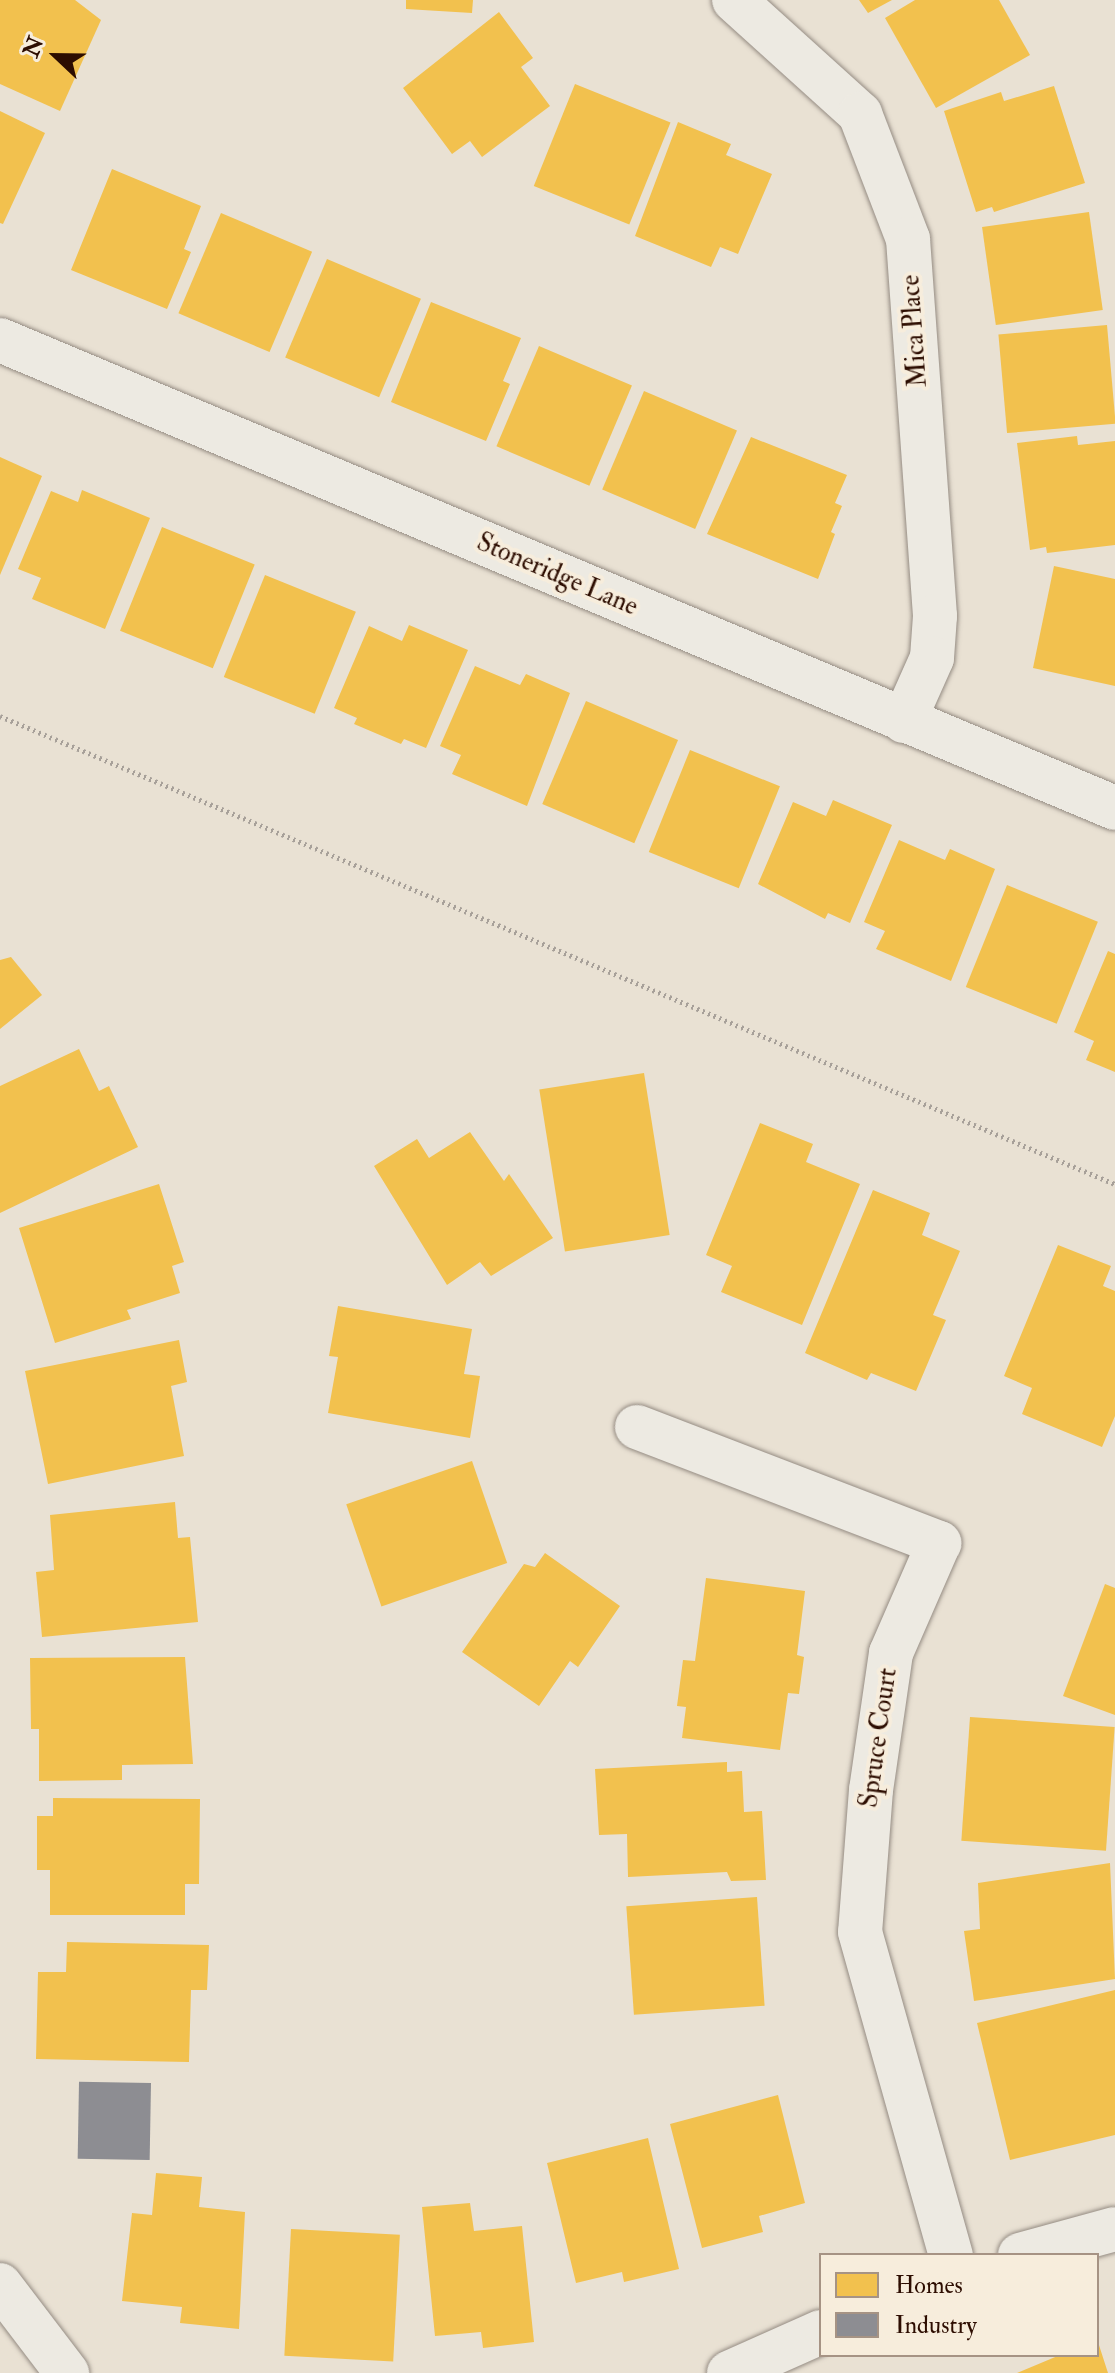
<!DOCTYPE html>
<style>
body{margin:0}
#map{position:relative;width:1115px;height:2373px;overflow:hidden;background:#e9e1d3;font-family:"IM FELL Double Pica",serif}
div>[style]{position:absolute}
.homes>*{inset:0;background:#f2c14e;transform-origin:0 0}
.industry>*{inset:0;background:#8d8d92;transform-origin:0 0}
.path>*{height:5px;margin-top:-2.5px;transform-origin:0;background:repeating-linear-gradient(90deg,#a7a099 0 2px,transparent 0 6px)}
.roads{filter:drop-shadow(0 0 2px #958c83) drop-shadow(0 0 2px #958c83)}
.minor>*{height:44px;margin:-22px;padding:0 22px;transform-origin:22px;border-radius:22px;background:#edeae2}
span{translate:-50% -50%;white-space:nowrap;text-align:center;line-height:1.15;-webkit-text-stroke:8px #f7eddc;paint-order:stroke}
.street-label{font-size:26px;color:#2d0d01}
.legend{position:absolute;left:819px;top:2253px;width:280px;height:104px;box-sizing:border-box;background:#f7eddc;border:2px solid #a69384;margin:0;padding:10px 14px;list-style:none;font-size:24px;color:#2d0d01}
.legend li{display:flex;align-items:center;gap:16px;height:40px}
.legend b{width:40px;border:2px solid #a69384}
.north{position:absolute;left:16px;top:16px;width:80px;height:80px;-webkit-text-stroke:6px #f7eddc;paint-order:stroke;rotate:292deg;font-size:22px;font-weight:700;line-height:32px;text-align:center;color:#2d0d01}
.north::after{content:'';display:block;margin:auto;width:28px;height:36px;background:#2d0d01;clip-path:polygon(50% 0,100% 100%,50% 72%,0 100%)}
</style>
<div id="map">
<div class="homes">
<i style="clip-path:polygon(0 0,75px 0,101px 20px,60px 111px,0 84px)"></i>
<i style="clip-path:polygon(406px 0,473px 0,472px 13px,406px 9px)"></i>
<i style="clip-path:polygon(859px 0,892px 0,868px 13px)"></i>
<i style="clip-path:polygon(915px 0,999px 0,1030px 55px,936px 108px,885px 18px)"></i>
<i style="clip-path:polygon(499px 12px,533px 58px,521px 67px,550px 106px,482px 157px,470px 141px,452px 154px,403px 88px)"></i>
<i style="left:575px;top:84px;width:103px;height:110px;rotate:22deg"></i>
<i style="clip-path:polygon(1054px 86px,1085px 183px,994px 212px,992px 207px,976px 212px,944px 111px,1001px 92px,1004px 101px)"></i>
<i style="clip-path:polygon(0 111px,45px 133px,3px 224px,0 223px)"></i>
<i style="clip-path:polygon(678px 122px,731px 144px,726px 155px,772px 174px,738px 254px,720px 247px,711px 267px,635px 236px)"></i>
<i style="clip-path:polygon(112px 169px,201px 206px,184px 249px,191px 252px,167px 309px,71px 270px)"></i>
<i style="left:1089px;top:212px;width:99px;height:108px;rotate:82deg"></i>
<i style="left:221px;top:213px;width:99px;height:109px;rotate:23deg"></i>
<i style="left:327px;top:259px;width:102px;height:107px;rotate:23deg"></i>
<i style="clip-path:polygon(431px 302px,521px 338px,503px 381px,510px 384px,486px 441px,391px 402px)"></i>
<i style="left:1107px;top:325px;width:99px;height:109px;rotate:85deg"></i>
<i style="left:539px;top:346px;width:101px;height:109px;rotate:23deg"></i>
<i style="left:644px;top:391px;width:101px;height:107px;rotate:23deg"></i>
<i style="clip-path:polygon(1077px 436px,1078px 445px,1115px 441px,1115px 545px,1047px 553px,1046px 547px,1030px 550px,1017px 443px)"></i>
<i style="clip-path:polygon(751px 437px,847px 475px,835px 503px,842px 506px,831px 532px,835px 534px,818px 579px,707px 534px)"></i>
<i style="clip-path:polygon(0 457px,42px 476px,0 575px)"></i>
<i style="clip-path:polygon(82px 490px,150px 518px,105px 629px,32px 599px,41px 578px,18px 569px,51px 491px,78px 502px)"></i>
<i style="left:162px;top:527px;width:100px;height:112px;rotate:22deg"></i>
<i style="clip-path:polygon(1054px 566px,1115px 579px,1115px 686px,1033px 668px)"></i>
<i style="left:265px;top:575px;width:98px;height:110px;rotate:22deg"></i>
<i style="clip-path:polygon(409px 625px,468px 650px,426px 748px,404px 739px,401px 744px,354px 724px,357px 718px,334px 708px,369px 626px,402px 641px)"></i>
<i style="clip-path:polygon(475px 666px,520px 685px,526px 674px,570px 693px,527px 806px,452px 774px,461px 755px,440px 746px)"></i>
<i style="left:586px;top:701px;width:100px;height:112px;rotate:23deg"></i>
<i style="left:690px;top:750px;width:97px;height:110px;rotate:22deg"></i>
<i style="clip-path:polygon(833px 800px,892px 825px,850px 923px,828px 913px,825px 919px,758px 884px,793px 802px,826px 816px)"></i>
<i style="clip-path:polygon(899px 840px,945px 860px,950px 849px,995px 869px,951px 981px,876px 949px,885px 931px,864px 922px)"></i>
<i style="left:1007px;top:885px;width:98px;height:110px;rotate:22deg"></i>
<i style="clip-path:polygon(1108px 951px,1115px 954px,1115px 1072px,1086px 1060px,1094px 1041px,1074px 1032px)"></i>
<i style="clip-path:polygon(11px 957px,42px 995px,0 1029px,0 960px)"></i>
<i style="clip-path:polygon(79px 1049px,99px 1091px,109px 1086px,138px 1147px,0 1213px,0 1086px)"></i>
<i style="left:644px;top:1073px;width:164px;height:106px;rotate:81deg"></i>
<i style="clip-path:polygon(760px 1123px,813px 1144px,806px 1162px,860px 1184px,802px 1325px,721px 1292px,732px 1266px,706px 1255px)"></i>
<i style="clip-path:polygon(470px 1132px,504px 1181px,509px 1174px,553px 1238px,491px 1276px,480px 1262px,447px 1285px,374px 1166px,417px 1139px,429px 1158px)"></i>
<i style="clip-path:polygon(159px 1184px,184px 1262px,172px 1266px,180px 1293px,127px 1310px,131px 1319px,55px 1343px,19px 1228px)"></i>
<i style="clip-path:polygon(873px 1190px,930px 1213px,922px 1235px,960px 1251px,933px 1315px,946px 1320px,916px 1391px,871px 1373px,867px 1380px,805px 1353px)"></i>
<i style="clip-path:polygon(1058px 1245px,1111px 1266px,1103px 1286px,1115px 1291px,1115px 1416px,1102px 1447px,1022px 1414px,1032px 1388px,1004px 1376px)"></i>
<i style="clip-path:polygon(338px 1306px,472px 1329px,464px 1374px,480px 1376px,470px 1438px,328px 1413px,338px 1357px,329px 1356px)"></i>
<i style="clip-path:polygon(179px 1340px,187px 1382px,171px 1386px,184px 1456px,48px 1484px,25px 1371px)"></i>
<i style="left:472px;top:1461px;width:108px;height:133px;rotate:71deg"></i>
<i style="clip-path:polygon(175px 1502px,178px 1538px,190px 1537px,198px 1622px,42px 1637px,36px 1572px,54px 1570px,50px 1515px)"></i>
<i style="clip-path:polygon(545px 1553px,620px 1606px,578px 1667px,570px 1661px,539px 1706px,462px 1652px,524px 1564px,535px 1567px)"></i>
<i style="clip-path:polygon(706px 1578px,805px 1591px,797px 1655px,804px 1657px,799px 1694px,788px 1693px,780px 1750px,682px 1738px,686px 1707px,677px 1706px,683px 1660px,695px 1661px)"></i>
<i style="clip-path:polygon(1105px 1584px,1115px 1588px,1115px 1715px,1063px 1696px)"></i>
<i style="clip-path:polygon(185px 1657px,193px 1764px,122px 1765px,122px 1780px,39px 1781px,39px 1729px,31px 1729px,30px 1658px)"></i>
<i style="left:970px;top:1717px;width:145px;height:124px;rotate:4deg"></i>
<i style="clip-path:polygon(727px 1762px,727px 1772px,742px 1771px,744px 1812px,762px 1811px,766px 1880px,731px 1881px,727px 1872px,628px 1877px,627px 1834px,599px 1835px,595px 1769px)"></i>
<i style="clip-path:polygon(53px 1798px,200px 1799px,199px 1884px,185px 1884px,185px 1915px,50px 1915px,50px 1870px,37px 1870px,37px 1816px,53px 1816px)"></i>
<i style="clip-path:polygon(1110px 1863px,1115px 1979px,974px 2001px,964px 1931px,980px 1929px,978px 1883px)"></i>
<i style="left:757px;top:1897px;width:109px;height:131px;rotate:86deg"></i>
<i style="clip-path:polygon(67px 1942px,209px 1945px,207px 1990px,191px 1990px,189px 2062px,36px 2059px,38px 1972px,66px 1972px)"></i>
<i style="clip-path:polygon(1115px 1990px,1115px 2135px,1010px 2160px,977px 2023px)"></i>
<i style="clip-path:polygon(778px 2095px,805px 2203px,759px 2216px,763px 2232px,702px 2248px,670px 2124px)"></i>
<i style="clip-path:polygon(648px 2138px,679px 2269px,624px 2282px,622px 2272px,576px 2283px,547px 2163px)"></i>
<i style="clip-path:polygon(156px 2173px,202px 2177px,199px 2207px,245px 2212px,239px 2329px,180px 2323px,182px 2307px,122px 2301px,132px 2213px,152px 2215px)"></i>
<i style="clip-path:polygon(470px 2203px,474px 2231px,522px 2226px,534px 2342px,483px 2348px,481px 2332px,435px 2336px,422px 2207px)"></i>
<i style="left:291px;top:2229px;width:109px;height:127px;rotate:3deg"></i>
<i style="clip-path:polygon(1098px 2342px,1108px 2373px,1017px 2373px,1060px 2355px,1097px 2355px)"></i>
</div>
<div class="industry">
<i style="left:151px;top:2083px;width:77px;height:72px;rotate:91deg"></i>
</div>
<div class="path">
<i style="left:0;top:716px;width:1209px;rotate:22.77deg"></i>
</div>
<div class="roads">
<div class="minor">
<i style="left:734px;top:0;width:170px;rotate:42.1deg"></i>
<i style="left:860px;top:114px;width:134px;rotate:69deg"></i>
<i style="left:908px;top:239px;width:378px;rotate:85.9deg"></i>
<i style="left:935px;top:616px;width:42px;rotate:94.1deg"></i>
<i style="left:932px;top:658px;width:69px;rotate:114deg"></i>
<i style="left:0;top:340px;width:1209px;rotate:22.77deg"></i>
<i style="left:637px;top:1427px;width:324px;rotate:21deg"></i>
<i style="left:939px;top:1543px;width:120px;rotate:113.6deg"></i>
<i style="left:891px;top:1653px;width:138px;rotate:98.3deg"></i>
<i style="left:871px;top:1790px;width:142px;rotate:94.4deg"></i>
<i style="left:860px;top:1932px;width:336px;rotate:74.3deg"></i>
<i style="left:1020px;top:2255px;width:98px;rotate:-15.3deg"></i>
<i style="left:0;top:2285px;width:111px;rotate:52.7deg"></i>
<i style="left:729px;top:2373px;width:101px;rotate:-24deg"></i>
</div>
</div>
<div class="street-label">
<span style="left:915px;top:331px;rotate:-94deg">Mica Place</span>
<span style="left:557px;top:575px;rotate:23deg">Stoneridge Lane</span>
<span style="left:879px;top:1738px;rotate:-82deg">Spruce Court</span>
</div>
<ul class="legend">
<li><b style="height:22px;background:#f2c14e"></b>Homes</li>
<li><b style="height:22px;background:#8d8d92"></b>Industry</li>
</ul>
<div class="north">N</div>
</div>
